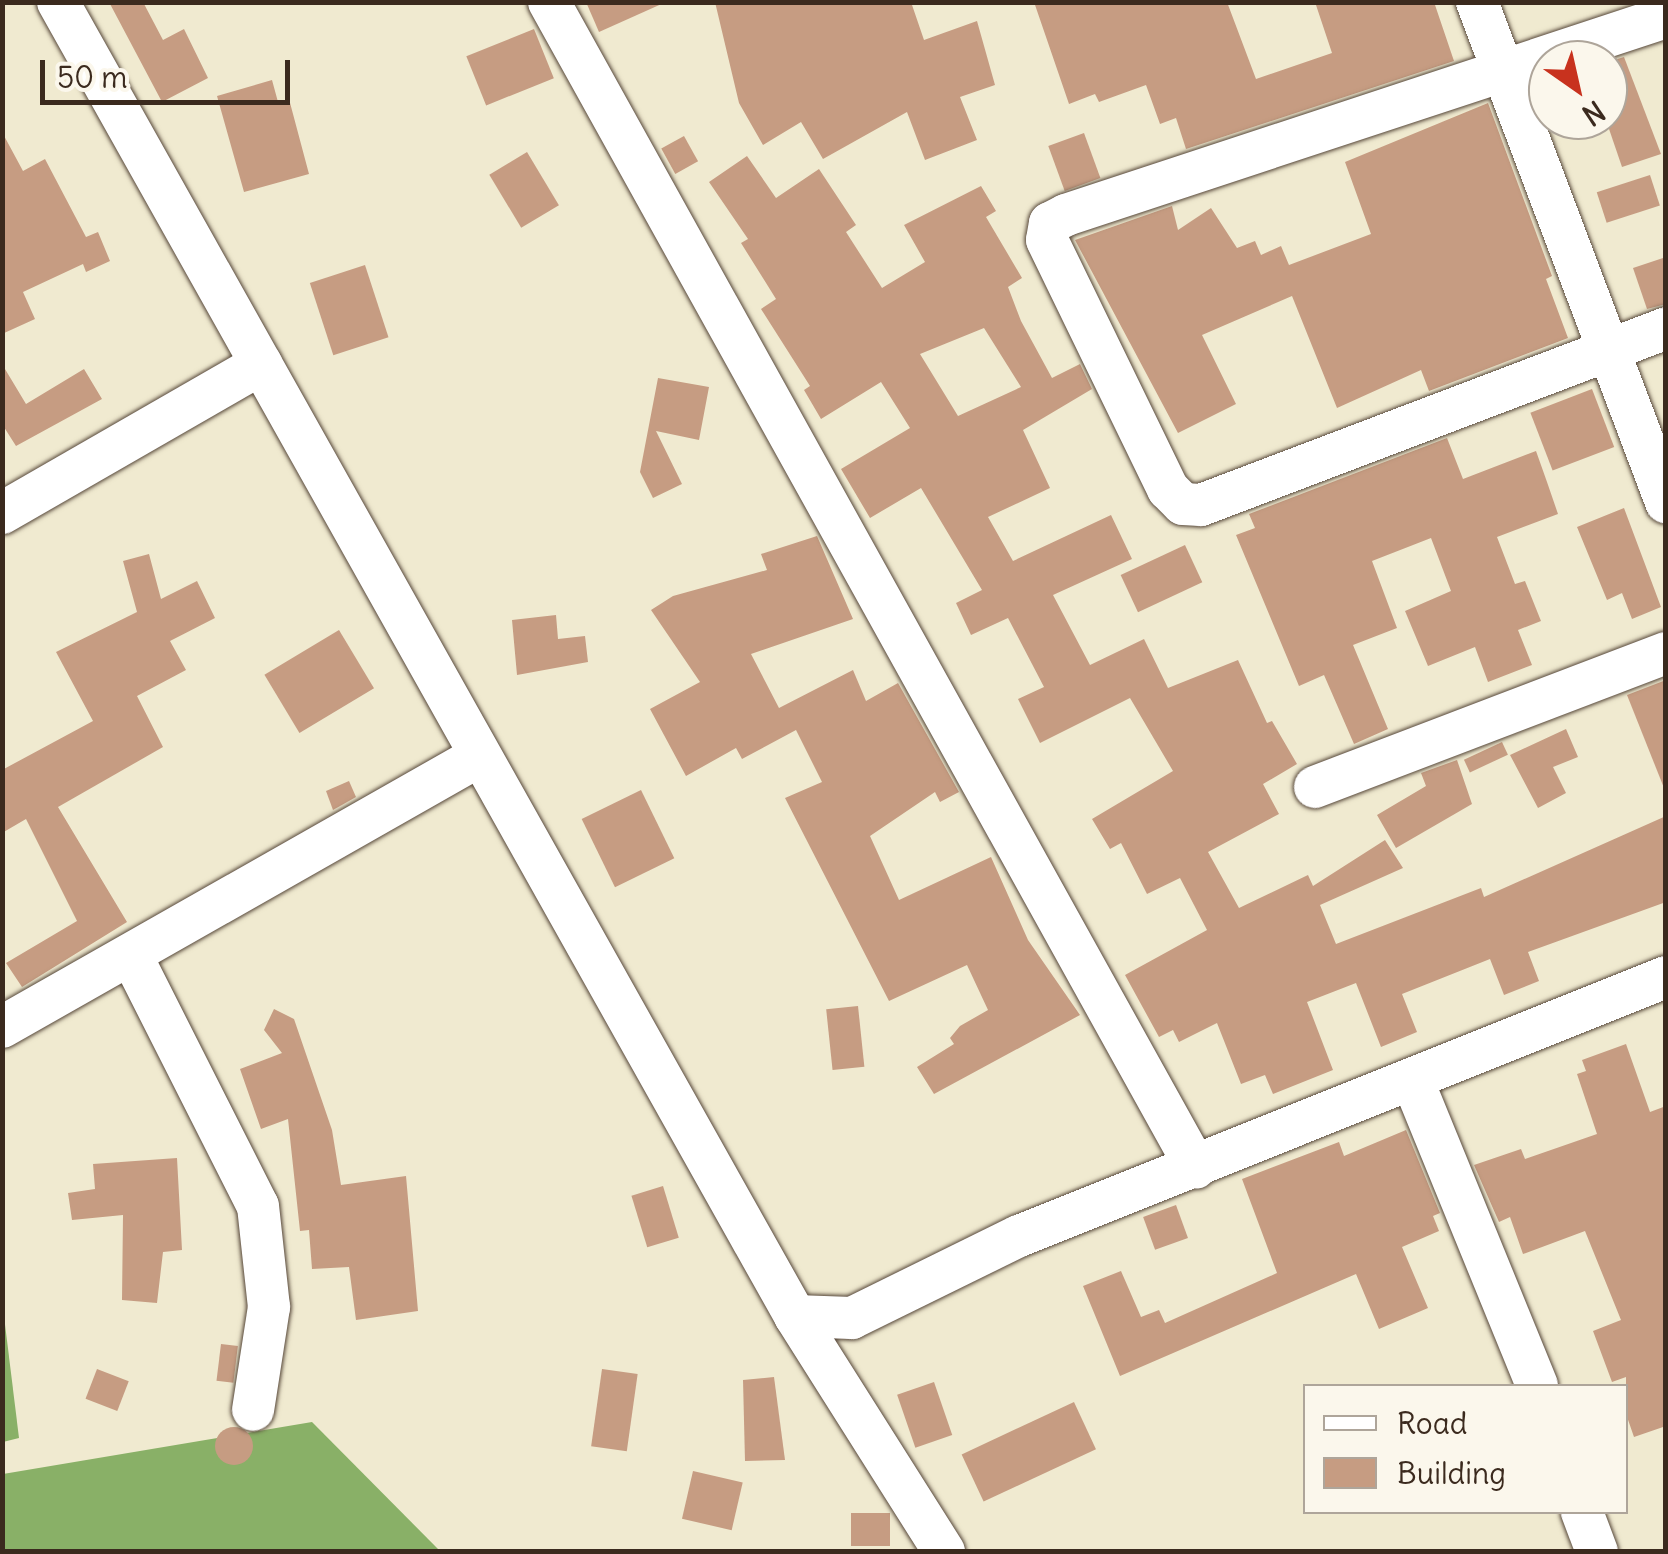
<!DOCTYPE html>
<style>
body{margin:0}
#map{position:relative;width:1668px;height:1554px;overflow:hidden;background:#f0ead0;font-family:Delius,sans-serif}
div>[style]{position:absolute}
.forest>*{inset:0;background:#89b067}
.building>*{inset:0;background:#c69c82;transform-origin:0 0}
.round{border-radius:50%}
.roads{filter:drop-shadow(0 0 2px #564739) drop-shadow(0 0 2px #564739)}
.minor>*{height:42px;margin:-21px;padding:0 21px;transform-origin:21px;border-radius:21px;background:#fff}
span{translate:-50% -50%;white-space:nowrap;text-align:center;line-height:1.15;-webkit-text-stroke:8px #fbf7ec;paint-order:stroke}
.frame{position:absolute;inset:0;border:5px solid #3b2a1e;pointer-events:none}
.legend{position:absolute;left:1303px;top:1384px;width:325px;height:130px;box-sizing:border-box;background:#fbf7ec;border:2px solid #aea59a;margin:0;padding:12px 18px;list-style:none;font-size:30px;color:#3b2a1e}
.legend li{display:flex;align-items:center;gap:20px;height:50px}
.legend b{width:50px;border:2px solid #aea59a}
.north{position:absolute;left:1528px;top:40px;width:100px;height:100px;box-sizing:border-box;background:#fbf7ec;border:2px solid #aea59a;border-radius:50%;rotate:146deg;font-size:28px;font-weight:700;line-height:40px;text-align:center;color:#3b2a1e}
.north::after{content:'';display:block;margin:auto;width:35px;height:45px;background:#c8321e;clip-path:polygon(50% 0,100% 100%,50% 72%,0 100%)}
.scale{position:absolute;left:40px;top:60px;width:250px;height:45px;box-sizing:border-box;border:5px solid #3b2a1e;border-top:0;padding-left:12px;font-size:30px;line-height:35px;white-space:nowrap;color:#3b2a1e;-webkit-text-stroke:8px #fbf7ec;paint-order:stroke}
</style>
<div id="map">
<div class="forest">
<i style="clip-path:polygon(3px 1308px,19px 1438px,3px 1442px,2px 1442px)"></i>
<i style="clip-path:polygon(312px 1422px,440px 1551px,3px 1551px,3px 1474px)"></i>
</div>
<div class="building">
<i style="clip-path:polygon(109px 2px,143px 2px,163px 40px,184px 29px,208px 78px,162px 102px)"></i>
<i style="clip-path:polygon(586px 2px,666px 2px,599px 32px)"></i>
<i style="clip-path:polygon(715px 2px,911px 2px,924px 40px,977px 21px,995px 85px,960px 97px,977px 140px,925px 160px,907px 112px,823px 159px,801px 122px,763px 145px,739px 103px)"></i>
<i style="clip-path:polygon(1034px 2px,1227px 2px,1256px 79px,1332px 53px,1315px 2px,1434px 2px,1454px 61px,1186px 149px,1176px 118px,1160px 124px,1146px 85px,1099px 102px,1095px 94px,1069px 104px)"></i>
<i style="left:534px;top:29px;width:53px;height:73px;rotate:68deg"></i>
<i style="clip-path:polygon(1624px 57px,1661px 154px,1622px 167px,1608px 126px,1608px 62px)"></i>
<i style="clip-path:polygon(272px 80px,278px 102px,289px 99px,309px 174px,244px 192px,217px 96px)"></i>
<i style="clip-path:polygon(1488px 103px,1552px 276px,1546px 279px,1568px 338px,1429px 391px,1421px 370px,1337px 408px,1292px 296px,1202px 335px,1236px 404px,1178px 433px,1075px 240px,1172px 206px,1178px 230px,1211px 208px,1237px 248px,1255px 241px,1261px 255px,1281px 246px,1289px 265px,1371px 234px,1345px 162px)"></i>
<i style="clip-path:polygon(2px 132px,23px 171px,45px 159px,86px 237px,98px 232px,110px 261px,86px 272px,83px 264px,23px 292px,35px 319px,2px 334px)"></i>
<i style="left:1084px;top:133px;width:48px;height:38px;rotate:70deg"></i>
<i style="left:684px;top:136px;width:29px;height:26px;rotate:61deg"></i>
<i style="left:527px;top:152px;width:62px;height:44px;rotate:59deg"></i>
<i style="clip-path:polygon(evenodd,747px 156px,776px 198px,819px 169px,856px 225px,846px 232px,882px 288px,925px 262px,904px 225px,981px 186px,996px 211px,986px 217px,1022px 278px,1008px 287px,1021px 321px,1052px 378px,1080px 364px,1092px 389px,1023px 430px,1050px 488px,988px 517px,1013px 561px,1111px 515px,1132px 559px,1053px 595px,1090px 665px,1144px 639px,1168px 688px,1238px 660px,1267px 723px,1272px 721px,1297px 764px,1263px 784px,1279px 814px,1208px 852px,1239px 908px,1308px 875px,1313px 886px,1385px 840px,1403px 868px,1320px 905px,1336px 944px,1481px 888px,1484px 897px,1666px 816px,1666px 902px,1528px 952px,1539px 981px,1504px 995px,1490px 959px,1402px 994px,1417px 1032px,1381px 1047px,1356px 983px,1307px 1002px,1333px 1070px,1273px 1094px,1265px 1075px,1241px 1084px,1217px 1023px,1179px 1042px,1173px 1030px,1159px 1037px,1125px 975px,1207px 930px,1180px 878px,1147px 894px,1121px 843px,1110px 849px,1092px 819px,1173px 771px,1130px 698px,1040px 743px,1018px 699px,1044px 687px,1008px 618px,971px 635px,956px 603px,982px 590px,921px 488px,870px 518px,841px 469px,910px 428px,881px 382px,821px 419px,804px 390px,810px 386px,761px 309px,776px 299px,741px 243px,748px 239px,709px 182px,747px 156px,984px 328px,1021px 387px,958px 416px,920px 354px,984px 328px)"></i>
<i style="left:1650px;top:175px;width:32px;height:56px;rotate:72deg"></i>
<i style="clip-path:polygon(1666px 257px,1666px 304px,1647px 309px,1633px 268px)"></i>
<i style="left:365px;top:265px;width:76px;height:58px;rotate:72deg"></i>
<i style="clip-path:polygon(2px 364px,26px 404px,84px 369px,102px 399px,16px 446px,2px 424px)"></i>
<i style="clip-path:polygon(658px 378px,709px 387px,699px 440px,656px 431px,682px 484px,653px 498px,640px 472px)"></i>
<i style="left:1592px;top:389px;width:62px;height:66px;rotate:69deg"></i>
<i style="clip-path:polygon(1447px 438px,1463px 479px,1536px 451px,1547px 482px,1558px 514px,1497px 537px,1515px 584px,1525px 581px,1541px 621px,1518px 630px,1532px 665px,1488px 682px,1475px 647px,1428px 666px,1405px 611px,1451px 591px,1431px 538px,1372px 561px,1397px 628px,1353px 645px,1388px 729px,1354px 744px,1324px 675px,1299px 686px,1236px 535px,1255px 528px,1249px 514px)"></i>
<i style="clip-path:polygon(1624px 508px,1661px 607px,1632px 619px,1622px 593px,1607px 600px,1577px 527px)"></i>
<i style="clip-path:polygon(817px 536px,853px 619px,751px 654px,779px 708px,853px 670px,866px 701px,898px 683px,959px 792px,940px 802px,935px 792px,870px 836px,899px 900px,991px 857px,1028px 940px,1080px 1015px,934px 1094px,917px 1067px,954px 1044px,950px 1038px,960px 1026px,988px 1010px,967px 965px,889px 1001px,785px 798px,822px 782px,796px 730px,742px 759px,736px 748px,686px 776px,650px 709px,700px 682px,651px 610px,673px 596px,767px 570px,761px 554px)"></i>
<i style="left:1185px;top:545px;width:41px;height:71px;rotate:65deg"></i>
<i style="clip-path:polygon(149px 554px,161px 599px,197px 581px,215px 618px,170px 641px,186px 670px,137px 696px,163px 747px,58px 807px,127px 922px,22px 987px,6px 963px,77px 921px,26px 819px,2px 833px,2px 770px,93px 721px,56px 652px,137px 612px,123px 561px)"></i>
<i style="clip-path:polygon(556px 615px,558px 639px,585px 636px,588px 662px,517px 675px,512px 620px)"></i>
<i style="left:339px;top:630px;width:68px;height:87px;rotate:59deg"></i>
<i style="clip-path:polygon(1666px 680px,1666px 788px,1664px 788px,1627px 695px)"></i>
<i style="clip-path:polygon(1566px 729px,1578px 757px,1553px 767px,1566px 793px,1538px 808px,1510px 755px)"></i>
<i style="left:1502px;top:742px;width:14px;height:42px;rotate:65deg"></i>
<i style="clip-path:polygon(1457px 760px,1472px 804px,1396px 848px,1377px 815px,1426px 786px,1421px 773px)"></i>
<i style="clip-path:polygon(349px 781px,356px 797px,333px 810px,326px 791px)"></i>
<i style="left:641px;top:790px;width:76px;height:66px;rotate:64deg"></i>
<i style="left:858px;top:1006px;width:61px;height:32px;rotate:84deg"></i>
<i style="clip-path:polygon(274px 1009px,294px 1019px,332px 1130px,341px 1185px,406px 1176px,418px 1311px,356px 1320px,349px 1267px,312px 1269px,309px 1230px,300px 1231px,288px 1119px,261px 1129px,240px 1069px,282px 1053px,264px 1030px)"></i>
<i style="clip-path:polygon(1626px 1044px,1650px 1112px,1666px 1106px,1666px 1426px,1634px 1437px,1626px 1414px,1626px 1377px,1612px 1382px,1593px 1331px,1621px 1320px,1585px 1231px,1523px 1254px,1510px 1217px,1499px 1222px,1474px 1165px,1521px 1149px,1525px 1159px,1597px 1134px,1577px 1074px,1586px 1071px,1582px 1060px)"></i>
<i style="clip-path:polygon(1406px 1130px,1440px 1213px,1433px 1216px,1439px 1231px,1402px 1247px,1428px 1308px,1379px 1329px,1356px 1274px,1120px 1376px,1083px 1286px,1121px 1271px,1141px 1317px,1159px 1310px,1165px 1323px,1277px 1273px,1242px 1179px,1339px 1142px,1344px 1156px)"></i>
<i style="clip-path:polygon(177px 1158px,182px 1250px,163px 1252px,157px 1303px,122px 1300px,123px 1215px,72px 1220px,68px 1193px,95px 1189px,93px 1164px)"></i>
<i style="left:663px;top:1186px;width:54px;height:33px;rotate:73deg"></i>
<i style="left:1176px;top:1205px;width:35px;height:35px;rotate:70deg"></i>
<i style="left:221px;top:1344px;width:17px;height:37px;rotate:7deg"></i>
<i style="left:97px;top:1369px;width:34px;height:32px;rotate:21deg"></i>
<i style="left:602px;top:1369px;width:36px;height:78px;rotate:8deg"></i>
<i style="clip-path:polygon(774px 1377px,785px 1460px,745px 1461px,743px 1380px)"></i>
<i style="left:934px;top:1382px;width:56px;height:39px;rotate:71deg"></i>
<i style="left:1074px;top:1402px;width:52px;height:124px;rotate:65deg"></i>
<i class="round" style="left:215px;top:1427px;width:38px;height:38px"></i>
<i style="left:693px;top:1471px;width:51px;height:49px;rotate:13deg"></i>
<i style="left:851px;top:1513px;width:39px;height:33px"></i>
</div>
<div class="roads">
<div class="minor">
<i style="left:58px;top:2px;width:1507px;rotate:60.71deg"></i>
<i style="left:795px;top:1316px;width:279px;rotate:57.7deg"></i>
<i style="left:549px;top:2px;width:1333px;rotate:60.97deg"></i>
<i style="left:1477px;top:2px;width:535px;rotate:69.29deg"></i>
<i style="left:1666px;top:17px;width:632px;rotate:161.74deg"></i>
<i style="left:1066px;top:215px;width:18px;rotate:153deg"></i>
<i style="left:1050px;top:223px;width:17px;rotate:100deg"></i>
<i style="left:1047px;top:240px;width:277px;rotate:64.1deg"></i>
<i style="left:1168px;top:489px;width:21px;rotate:45deg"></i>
<i style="left:1183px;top:504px;width:18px;rotate:3deg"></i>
<i style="left:1201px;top:505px;width:498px;rotate:-20.8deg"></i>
<i style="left:2px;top:513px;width:299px;rotate:-29.9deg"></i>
<i style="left:1315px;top:787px;width:376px;rotate:-20.9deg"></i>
<i style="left:131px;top:955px;width:281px;rotate:63.2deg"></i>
<i style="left:258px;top:1206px;width:102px;rotate:83.8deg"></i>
<i style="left:269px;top:1307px;width:104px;rotate:98.8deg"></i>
<i style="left:2px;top:1027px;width:545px;rotate:-29.58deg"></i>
<i style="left:1412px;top:1079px;width:331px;rotate:67.8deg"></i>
<i style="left:795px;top:1316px;width:57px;rotate:2deg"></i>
<i style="left:852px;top:1318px;width:186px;rotate:-26.2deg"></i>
<i style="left:1019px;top:1236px;width:697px;rotate:-21.82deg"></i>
<i style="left:1582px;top:1512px;width:43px;rotate:69.4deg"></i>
</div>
</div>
<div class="frame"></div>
<ul class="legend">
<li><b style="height:12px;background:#fff"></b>Road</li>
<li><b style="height:28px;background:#c69c82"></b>Building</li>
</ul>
<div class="north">N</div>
<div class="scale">50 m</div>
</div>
